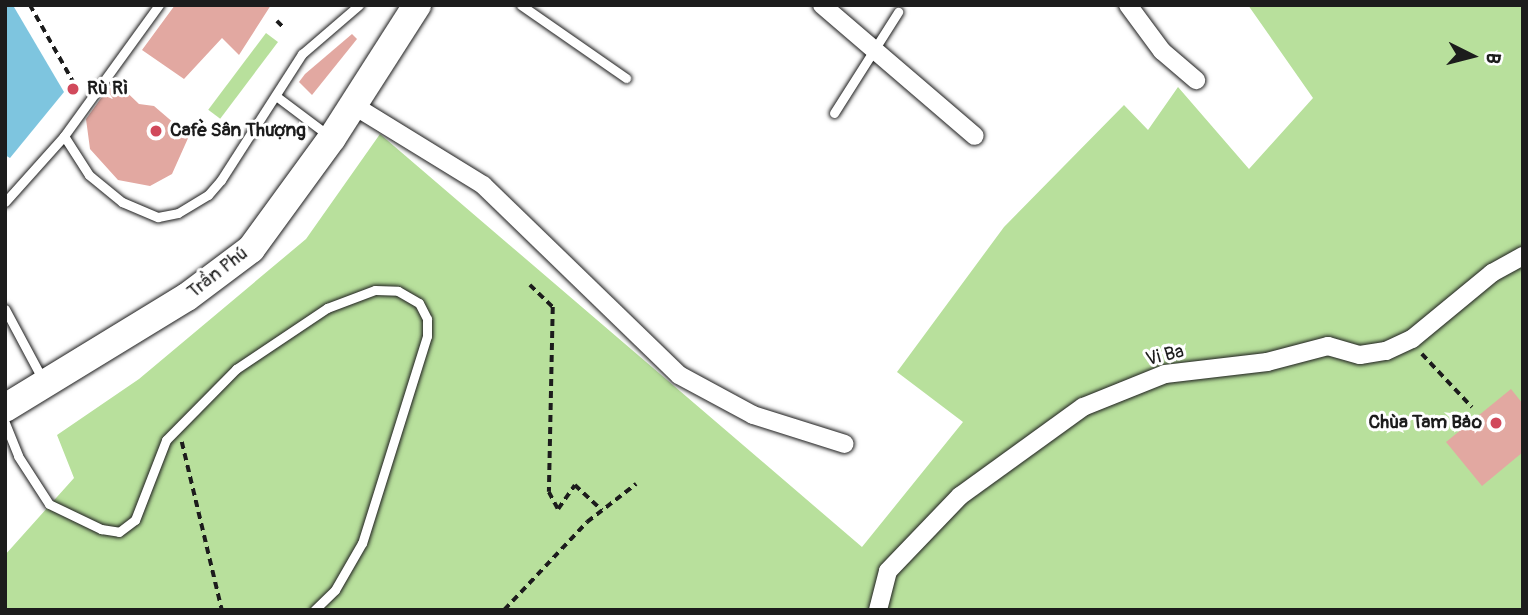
<!DOCTYPE html>
<meta charset="utf-8">
<style>
body{margin:0}
#map{position:relative;width:1528px;height:615px;overflow:hidden;background:#fff;font-family:Pangolin,sans-serif}
div>[style]{position:absolute}
.green>*{inset:0;background:#b8e09c;transform-origin:0 0}
.water>*{inset:0;background:#7ec5df}
.building>*{inset:0;background:#e2a8a1}
.path>*{height:3.5px;margin-top:-1.75px;transform-origin:0;background:repeating-linear-gradient(90deg,#1c1c1c 0 7px,transparent 0 12px)}
.roads{filter:drop-shadow(0 0 2px #1c1c1c) drop-shadow(0 0 2px #1c1c1c)}
.lane>*{height:9px;margin:-4.5px;padding:0 4.5px;transform-origin:4.5px;border-radius:4.5px;background:#fff}
.street>*{height:18px;margin:-9px;padding:0 9px;transform-origin:9px;border-radius:9px;background:#fff}
.primary>*{height:28px;margin:-14px;padding:0 14px;transform-origin:14px;border-radius:14px;background:#fff}
.dots>*{width:19px;height:19px;translate:-50% -50%;box-sizing:border-box;border:4px solid #fff;border-radius:50%}
span{translate:-50% -50%;white-space:nowrap;text-align:center;line-height:1.15;-webkit-text-stroke:6px #fff;paint-order:stroke}
.poi-label{font-size:19px;color:#1c1c1c;font-weight:700}
.left{translate:0 -50%;text-align:left}
.right{translate:-100% -50%;text-align:right}
.street-label{font-size:19px;color:#1c1c1c}
.frame{position:absolute;inset:0;border:7px solid #1c1c1c;pointer-events:none}
.north{position:absolute;left:1437px;top:21px;width:70px;height:70px;-webkit-text-stroke:5px #fff;paint-order:stroke;rotate:96deg;font-size:19px;font-weight:700;line-height:28px;text-align:center;color:#1c1c1c}
.north::after{content:'';display:block;margin:auto;width:24px;height:32px;background:#1c1c1c;clip-path:polygon(50% 0,100% 100%,50% 72%,0 100%)}
</style>
<div id="map">
<div class="green">
<i style="clip-path:polygon(1248px 5px,1523px 5px,1523px 610px,5px 610px,5px 555px,74px 478px,57px 435px,139px 379px,306px 239px,380px 134px,862px 547px,963px 422px,897px 372px,1004px 227px,1124px 105px,1148px 130px,1178px 87px,1249px 169px,1313px 98px)"></i>
<i style="left:266px;top:33px;width:15px;height:96px;rotate:37deg"></i>
</div>
<div class="water">
<i style="clip-path:polygon(5px 5px,14px 7px,64px 92px,10px 158px,5px 155px)"></i>
</div>
<div class="building">
<i style="clip-path:polygon(175px 5px,271px 5px,239px 55px,222px 38px,184px 79px,142px 50px)"></i>
<i style="clip-path:polygon(352px 34px,357px 39px,312px 95px,299px 82px,305px 74px)"></i>
<i style="clip-path:polygon(114px 80px,139px 104px,154px 106px,189px 136px,172px 174px,150px 186px,118px 180px,90px 149px,86px 119px)"></i>
<i style="clip-path:polygon(1511px 389px,1523px 404px,1523px 452px,1482px 486px,1446px 442px)"></i>
</div>
<div class="path">
<i style="left:30px;top:5px;width:100px;rotate:60.6deg"></i>
<i style="left:277px;top:21px;width:11px;rotate:45deg"></i>
<i style="left:199px;top:120px;width:11px;rotate:41deg"></i>
<i style="left:530px;top:285px;width:32px;rotate:44deg"></i>
<i style="left:553px;top:307px;width:185px;rotate:91.2deg"></i>
<i style="left:549px;top:492px;width:19px;rotate:62deg"></i>
<i style="left:558px;top:509px;width:29px;rotate:-55deg"></i>
<i style="left:575px;top:485px;width:37px;rotate:43deg"></i>
<i style="left:1422px;top:354px;width:73px;rotate:46.7deg"></i>
<i style="left:182px;top:442px;width:173px;rotate:76.6deg"></i>
<i style="left:504px;top:610px;width:121px;rotate:-46.7deg"></i>
<i style="left:587px;top:522px;width:62px;rotate:-37.8deg"></i>
</div>
<div class="roads">
<div class="lane">
<i style="left:521px;top:5px;width:128px;rotate:34.8deg"></i>
<i style="left:276px;top:96px;width:65px;rotate:36.9deg"></i>
<i style="left:834px;top:113px;width:120px;rotate:-57.6deg"></i>
<i style="left:64px;top:136px;width:46px;rotate:57.3deg"></i>
<i style="left:89px;top:175px;width:43px;rotate:39.3deg"></i>
<i style="left:122px;top:202px;width:39px;rotate:23deg"></i>
<i style="left:158px;top:217px;width:20px;rotate:-11deg"></i>
<i style="left:178px;top:213px;width:35px;rotate:-31deg"></i>
<i style="left:208px;top:195px;width:20px;rotate:-49deg"></i>
<i style="left:221px;top:180px;width:150px;rotate:-57.3deg"></i>
<i style="left:302px;top:54px;width:75px;rotate:-40.7deg"></i>
<i style="left:5px;top:202px;width:89px;rotate:-48.2deg"></i>
<i style="left:64px;top:136px;width:162px;rotate:-54.1deg"></i>
<i style="left:5px;top:309px;width:83px;rotate:61.9deg"></i>
<i style="left:5px;top:423px;width:35px;rotate:68deg"></i>
<i style="left:18px;top:456px;width:57px;rotate:57.1deg"></i>
<i style="left:49px;top:504px;width:58px;rotate:25.7deg"></i>
<i style="left:101px;top:529px;width:18px;rotate:9deg"></i>
<i style="left:119px;top:532px;width:20px;rotate:-37deg"></i>
<i style="left:135px;top:520px;width:86px;rotate:-68.8deg"></i>
<i style="left:166px;top:440px;width:100px;rotate:-45.4deg"></i>
<i style="left:236px;top:369px;width:110px;rotate:-33.8deg"></i>
<i style="left:327px;top:308px;width:51px;rotate:-20.6deg"></i>
<i style="left:375px;top:290px;width:23px;rotate:2deg"></i>
<i style="left:398px;top:291px;width:24px;rotate:30deg"></i>
<i style="left:419px;top:303px;width:18px;rotate:63deg"></i>
<i style="left:427px;top:319px;width:17px;rotate:90deg"></i>
<i style="left:427px;top:336px;width:217px;rotate:107.4deg"></i>
<i style="left:362px;top:543px;width:54px;rotate:119.9deg"></i>
<i style="left:335px;top:590px;width:29px;rotate:136deg"></i>
</div>
<div class="street">
<i style="left:822px;top:5px;width:201px;rotate:40.6deg"></i>
<i style="left:1128px;top:5px;width:57px;rotate:53.5deg"></i>
<i style="left:1162px;top:51px;width:45px;rotate:40.5deg"></i>
<i style="left:353px;top:105px;width:153px;rotate:31.6deg"></i>
<i style="left:483px;top:185px;width:273px;rotate:44.1deg"></i>
<i style="left:679px;top:375px;width:84px;rotate:28.4deg"></i>
<i style="left:753px;top:415px;width:96px;rotate:17.5deg"></i>
<i style="left:878px;top:610px;width:40px;rotate:-75.6deg"></i>
<i style="left:888px;top:571px;width:104px;rotate:-46.2deg"></i>
<i style="left:960px;top:496px;width:152px;rotate:-35.9deg"></i>
<i style="left:1083px;top:407px;width:88px;rotate:-21.9deg"></i>
<i style="left:1165px;top:374px;width:103px;rotate:-6.7deg"></i>
<i style="left:1267px;top:362px;width:63px;rotate:-14.7deg"></i>
<i style="left:1328px;top:346px;width:33px;rotate:16deg"></i>
<i style="left:1360px;top:355px;width:26px;rotate:-9deg"></i>
<i style="left:1386px;top:351px;width:29px;rotate:-25deg"></i>
<i style="left:1412px;top:339px;width:104px;rotate:-39.5deg"></i>
<i style="left:1492px;top:273px;width:35px;rotate:-29deg"></i>
</div>
<div class="primary">
<i style="left:5px;top:408px;width:213px;rotate:-31.4deg"></i>
<i style="left:187px;top:297px;width:80px;rotate:-36.9deg"></i>
<i style="left:251px;top:249px;width:137px;rotate:-53.9deg"></i>
<i style="left:332px;top:138px;width:158px;rotate:-57.4deg"></i>
</div>
</div>
<div class="dots">
<i style="left:73px;top:89px;background:#d1495b"></i>
<i style="left:156px;top:131px;background:#d1495b"></i>
<i style="left:1496px;top:423px;background:#d1495b"></i>
</div>
<div class="poi-label">
<span class="left" style="left:87px;top:89px">Rù Rì</span>
<span class="left" style="left:170px;top:131px">Cafe Sân Thượng</span>
<span class="right" style="left:1482px;top:423px">Chùa Tam Bảo</span>
</div>
<div class="street-label">
<span style="left:218px;top:273px;rotate:-38deg">Trần Phú</span>
<span style="left:1165px;top:356px;rotate:-14deg">Vi Ba</span>
</div>
<div class="frame"></div>
<div class="north">B</div>
</div>
